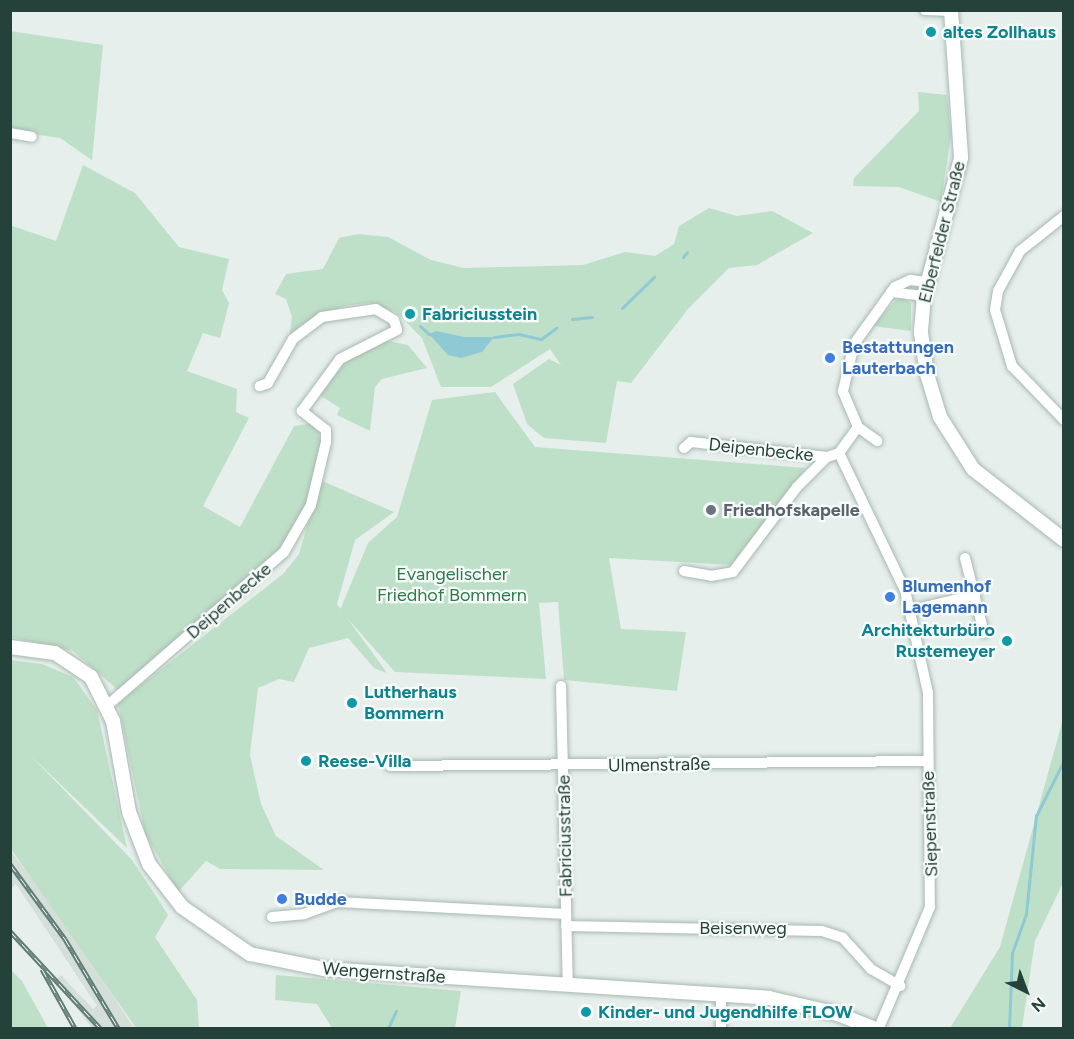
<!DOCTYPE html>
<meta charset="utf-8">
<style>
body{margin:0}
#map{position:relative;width:1074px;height:1039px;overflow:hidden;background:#e6efeb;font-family:Figtree,sans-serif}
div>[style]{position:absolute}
.built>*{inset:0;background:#d4dfda}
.green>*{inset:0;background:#bfe0c8}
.water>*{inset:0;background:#8ec9d4}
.stream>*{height:3px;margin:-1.5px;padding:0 1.5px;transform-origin:1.5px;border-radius:1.5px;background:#8ec9d4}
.roads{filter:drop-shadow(0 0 2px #a8b8b2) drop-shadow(0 0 2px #a8b8b2)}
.minor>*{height:10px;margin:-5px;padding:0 5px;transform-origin:5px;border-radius:5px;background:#fff}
.secondary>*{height:14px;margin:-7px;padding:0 7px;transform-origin:7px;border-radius:7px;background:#fff}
.rail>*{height:5px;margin-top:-2.5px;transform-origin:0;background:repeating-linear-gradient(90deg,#f7fbf9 0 9px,#5f7d75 0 18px);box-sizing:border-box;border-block:2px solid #5f7d75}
.dots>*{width:16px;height:16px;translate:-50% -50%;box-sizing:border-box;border:3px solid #f7fbf9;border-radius:50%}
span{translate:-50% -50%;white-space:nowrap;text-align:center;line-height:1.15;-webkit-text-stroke:4.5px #f7fbf9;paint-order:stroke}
.culture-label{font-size:18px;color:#0d838f;font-weight:700}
.left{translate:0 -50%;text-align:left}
.right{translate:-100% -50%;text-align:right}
.street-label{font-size:18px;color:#24423a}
.shop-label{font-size:18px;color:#366cbe;font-weight:700}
.worship-label{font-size:18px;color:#5b616d;font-weight:700}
.park-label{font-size:18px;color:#2d7a4b}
.frame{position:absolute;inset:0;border:12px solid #24423a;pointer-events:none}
.north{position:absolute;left:996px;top:961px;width:60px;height:60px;-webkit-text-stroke:4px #f7fbf9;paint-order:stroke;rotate:138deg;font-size:16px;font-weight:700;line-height:24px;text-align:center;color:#24423a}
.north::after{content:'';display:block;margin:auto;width:21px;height:27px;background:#24423a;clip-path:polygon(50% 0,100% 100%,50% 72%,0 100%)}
</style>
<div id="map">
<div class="built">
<i style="clip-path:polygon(10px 850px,65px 922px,134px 1028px,92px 1028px,55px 980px,61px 975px,93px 1009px,97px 1006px,16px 884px,11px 889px)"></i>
</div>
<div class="green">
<i style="clip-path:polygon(10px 31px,103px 45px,92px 160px,60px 138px,11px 131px)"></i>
<i style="clip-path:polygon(918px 92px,947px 95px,951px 136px,941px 202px,899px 187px,853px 186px,854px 178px,919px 111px)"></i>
<i style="clip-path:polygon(83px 165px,135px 193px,179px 247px,229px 259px,222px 290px,229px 303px,220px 338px,203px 333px,187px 371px,237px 389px,236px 412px,249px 418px,203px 506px,240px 527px,294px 426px,315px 423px,322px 446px,306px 510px,278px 556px,118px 690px,73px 651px,11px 637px,10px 225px,56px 241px)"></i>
<i style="clip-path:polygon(709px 208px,737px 216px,772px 211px,813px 233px,757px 265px,729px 268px,688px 309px,631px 383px,617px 381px,606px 443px,544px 438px,527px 424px,513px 384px,549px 359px,561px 365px,550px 349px,491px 387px,441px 387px,422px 338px,396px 312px,369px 303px,349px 305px,322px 313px,289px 340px,292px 317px,286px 299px,275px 294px,286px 274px,323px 269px,339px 238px,358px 234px,388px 237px,431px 260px,464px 268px,583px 265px,625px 252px,655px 256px,674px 244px,679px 226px)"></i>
<i style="clip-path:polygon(899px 297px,911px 303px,911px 331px,873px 326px)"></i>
<i style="clip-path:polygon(383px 340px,408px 345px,427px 368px,382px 379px,375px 387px,370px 431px,337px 415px,340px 408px,316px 393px,341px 361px)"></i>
<i style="clip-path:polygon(495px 392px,535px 447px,806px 468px,731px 565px,609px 558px,621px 629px,686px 632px,677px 691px,564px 680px,558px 602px,539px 603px,546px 679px,395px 672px,340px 610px,368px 543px,397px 517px,432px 400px)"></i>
<i style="clip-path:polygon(320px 480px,394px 512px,355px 540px,337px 604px,387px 673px,374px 668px,348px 638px,309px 648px,294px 682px,279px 679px,258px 688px,250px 755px,261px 804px,276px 836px,324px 870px,220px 869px,206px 861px,178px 892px,145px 833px,118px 703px,283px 574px,299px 554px)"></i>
<i style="clip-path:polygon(10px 660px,42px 664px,73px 677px,97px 710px,127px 848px,30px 755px,132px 860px,158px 899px,168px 915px,155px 937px,197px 1000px,199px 1028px,136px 1028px,11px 849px)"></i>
<i style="clip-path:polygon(1063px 719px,1063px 883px,1035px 941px,1022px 1028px,950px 1028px,1000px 947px)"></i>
<i style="clip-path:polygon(10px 969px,22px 981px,48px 1028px,11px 1028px)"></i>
<i style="clip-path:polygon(276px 975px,461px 991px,455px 1028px,332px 1028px,317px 1004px,275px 1000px)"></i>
</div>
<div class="water">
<i style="clip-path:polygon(436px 331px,464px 337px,494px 337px,482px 352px,461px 358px,448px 355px,429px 334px)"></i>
</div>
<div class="stream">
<i style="left:683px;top:257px;width:6px;rotate:-51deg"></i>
<i style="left:622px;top:308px;width:45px;rotate:-44.1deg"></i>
<i style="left:572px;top:319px;width:20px;rotate:-6deg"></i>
<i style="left:420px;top:326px;width:12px;rotate:42deg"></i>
<i style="left:494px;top:337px;width:25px;rotate:-7deg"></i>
<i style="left:519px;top:334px;width:23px;rotate:13deg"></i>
<i style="left:541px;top:339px;width:19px;rotate:-36deg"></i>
<i style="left:388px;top:1028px;width:19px;rotate:-65deg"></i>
<i style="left:1009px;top:1028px;width:75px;rotate:-87.7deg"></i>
<i style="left:1012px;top:953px;width:41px;rotate:-70.3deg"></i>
<i style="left:1026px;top:914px;width:99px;rotate:-84.2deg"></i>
<i style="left:1036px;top:816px;width:63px;rotate:-63.4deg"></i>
</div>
<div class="roads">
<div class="minor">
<i style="left:925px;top:10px;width:26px;rotate:2deg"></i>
<i style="left:10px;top:133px;width:22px;rotate:10deg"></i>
<i style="left:1064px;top:216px;width:56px;rotate:141.5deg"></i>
<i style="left:1020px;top:251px;width:46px;rotate:118.8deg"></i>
<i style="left:998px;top:291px;width:19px;rotate:99deg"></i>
<i style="left:995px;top:310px;width:59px;rotate:73.1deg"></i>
<i style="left:1012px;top:366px;width:75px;rotate:46.1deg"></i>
<i style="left:891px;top:292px;width:33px;rotate:7deg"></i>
<i style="left:858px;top:427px;width:24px;rotate:36deg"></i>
<i style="left:684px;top:448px;width:9px;rotate:-41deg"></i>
<i style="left:691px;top:442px;width:137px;rotate:6.3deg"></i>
<i style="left:827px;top:457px;width:13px;rotate:-18deg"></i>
<i style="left:839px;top:453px;width:32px;rotate:-54deg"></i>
<i style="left:858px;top:427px;width:39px;rotate:-113deg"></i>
<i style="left:843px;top:391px;width:48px;rotate:-76.8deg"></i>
<i style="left:854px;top:344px;width:70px;rotate:-54.3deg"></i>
<i style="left:895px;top:287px;width:17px;rotate:-25deg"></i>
<i style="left:910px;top:280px;width:17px;rotate:7deg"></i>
<i style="left:839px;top:453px;width:152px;rotate:64.3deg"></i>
<i style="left:905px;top:590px;width:106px;rotate:77.4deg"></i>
<i style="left:928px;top:693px;width:214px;rotate:89.5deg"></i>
<i style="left:930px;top:907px;width:131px;rotate:112.9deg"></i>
<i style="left:965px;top:558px;width:77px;rotate:75.8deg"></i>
<i style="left:684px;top:571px;width:27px;rotate:10deg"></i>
<i style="left:711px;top:576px;width:22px;rotate:-10deg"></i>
<i style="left:733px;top:572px;width:106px;rotate:-53deg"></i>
<i style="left:797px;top:487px;width:42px;rotate:-45deg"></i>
<i style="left:912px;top:610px;width:65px;rotate:-13.4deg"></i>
<i style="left:561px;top:686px;width:300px;rotate:88.7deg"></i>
<i style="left:108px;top:705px;width:233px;rotate:-41deg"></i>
<i style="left:284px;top:552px;width:54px;rotate:-60.1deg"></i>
<i style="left:311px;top:505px;width:65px;rotate:-76.6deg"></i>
<i style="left:326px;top:442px;width:12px;rotate:-90deg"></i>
<i style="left:326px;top:430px;width:31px;rotate:-142deg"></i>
<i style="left:302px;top:411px;width:64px;rotate:-53.8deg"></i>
<i style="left:340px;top:359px;width:64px;rotate:-27deg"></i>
<i style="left:397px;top:330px;width:10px;rotate:-107deg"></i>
<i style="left:394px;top:320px;width:21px;rotate:-149deg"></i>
<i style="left:376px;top:309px;width:55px;rotate:171.6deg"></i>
<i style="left:322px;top:317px;width:36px;rotate:143deg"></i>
<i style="left:293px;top:339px;width:51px;rotate:119.6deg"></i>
<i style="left:268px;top:383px;width:9px;rotate:159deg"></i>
<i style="left:390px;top:766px;width:537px;rotate:-0.53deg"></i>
<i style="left:272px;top:917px;width:32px;rotate:-5deg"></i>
<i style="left:304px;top:914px;width:35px;rotate:-20deg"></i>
<i style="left:337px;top:902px;width:229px;rotate:3deg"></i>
<i style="left:566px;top:926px;width:256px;rotate:1.1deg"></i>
<i style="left:822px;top:931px;width:22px;rotate:18deg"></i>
<i style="left:843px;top:938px;width:42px;rotate:47.9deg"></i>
<i style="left:871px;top:969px;width:34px;rotate:30deg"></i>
<i style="left:721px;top:994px;width:34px;rotate:90deg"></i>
</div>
<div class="secondary">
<i style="left:951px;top:10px;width:148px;rotate:86.1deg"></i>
<i style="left:961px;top:158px;width:143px;rotate:105deg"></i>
<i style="left:924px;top:296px;width:37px;rotate:95deg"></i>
<i style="left:921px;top:333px;width:41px;rotate:81.7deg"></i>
<i style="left:927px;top:374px;width:45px;rotate:73.2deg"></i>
<i style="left:940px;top:417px;width:62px;rotate:57.6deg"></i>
<i style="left:973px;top:469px;width:115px;rotate:38deg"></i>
<i style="left:10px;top:647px;width:45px;rotate:7.6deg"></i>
<i style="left:55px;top:653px;width:43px;rotate:33.7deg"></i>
<i style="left:91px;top:677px;width:49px;rotate:63.4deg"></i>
<i style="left:113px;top:721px;width:92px;rotate:80deg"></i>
<i style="left:129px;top:812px;width:56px;rotate:69deg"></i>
<i style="left:149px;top:864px;width:54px;rotate:52.5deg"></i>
<i style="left:182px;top:907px;width:83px;rotate:34.7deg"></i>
<i style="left:250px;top:954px;width:76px;rotate:11.5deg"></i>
<i style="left:324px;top:969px;width:446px;rotate:3.7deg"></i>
<i style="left:769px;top:998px;width:71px;rotate:13.1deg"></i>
<i style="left:838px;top:1014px;width:37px;rotate:22deg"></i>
</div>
</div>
<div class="rail">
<i style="left:10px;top:864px;width:93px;rotate:53.7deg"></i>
<i style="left:65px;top:939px;width:104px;rotate:59.2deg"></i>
<i style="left:10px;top:931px;width:132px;rotate:47.1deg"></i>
<i style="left:42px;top:969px;width:68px;rotate:60.8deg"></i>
</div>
<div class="dots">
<i style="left:931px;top:32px;background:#0f9aa8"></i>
<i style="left:410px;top:314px;background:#0f9aa8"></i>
<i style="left:830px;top:358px;background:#3f7fe0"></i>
<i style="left:711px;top:510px;background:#6b7280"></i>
<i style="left:890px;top:597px;background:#3f7fe0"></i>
<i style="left:1007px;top:641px;background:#0f9aa8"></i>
<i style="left:352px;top:703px;background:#0f9aa8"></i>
<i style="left:306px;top:761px;background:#0f9aa8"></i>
<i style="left:282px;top:899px;background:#3f7fe0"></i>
<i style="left:586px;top:1012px;background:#0f9aa8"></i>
</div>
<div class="culture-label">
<span class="left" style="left:943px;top:32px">altes Zollhaus</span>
<span class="left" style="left:422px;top:314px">Fabriciusstein</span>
<span class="right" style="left:995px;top:641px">Architekturbüro<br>Rustemeyer</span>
<span class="left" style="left:364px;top:703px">Lutherhaus<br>Bommern</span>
<span class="left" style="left:318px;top:761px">Reese-Villa</span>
<span class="left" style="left:598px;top:1012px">Kinder- und Jugendhilfe FLOW</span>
</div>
<div class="street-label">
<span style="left:942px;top:232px;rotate:-76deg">Elberfelder Straße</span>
<span style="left:761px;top:450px;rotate:6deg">Deipenbecke</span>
<span style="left:229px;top:601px;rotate:-41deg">Deipenbecke</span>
<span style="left:659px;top:765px;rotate:-1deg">Ulmenstraße</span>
<span style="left:930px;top:824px;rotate:-92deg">Siepenstraße</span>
<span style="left:565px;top:836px;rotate:-91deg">Fabriciusstraße</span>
<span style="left:743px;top:928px">Beisenweg</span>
<span style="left:384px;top:973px;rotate:4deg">Wengernstraße</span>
</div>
<div class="shop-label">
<span class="left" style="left:842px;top:358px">Bestattungen<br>Lauterbach</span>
<span class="left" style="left:902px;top:597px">Blumenhof<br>Lagemann</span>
<span class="left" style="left:294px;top:899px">Budde</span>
</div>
<div class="worship-label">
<span class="left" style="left:723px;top:510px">Friedhofskapelle</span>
</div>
<div class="park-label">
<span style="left:452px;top:585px">Evangelischer<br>Friedhof Bommern</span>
</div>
<div class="frame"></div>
<div class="north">N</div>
</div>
